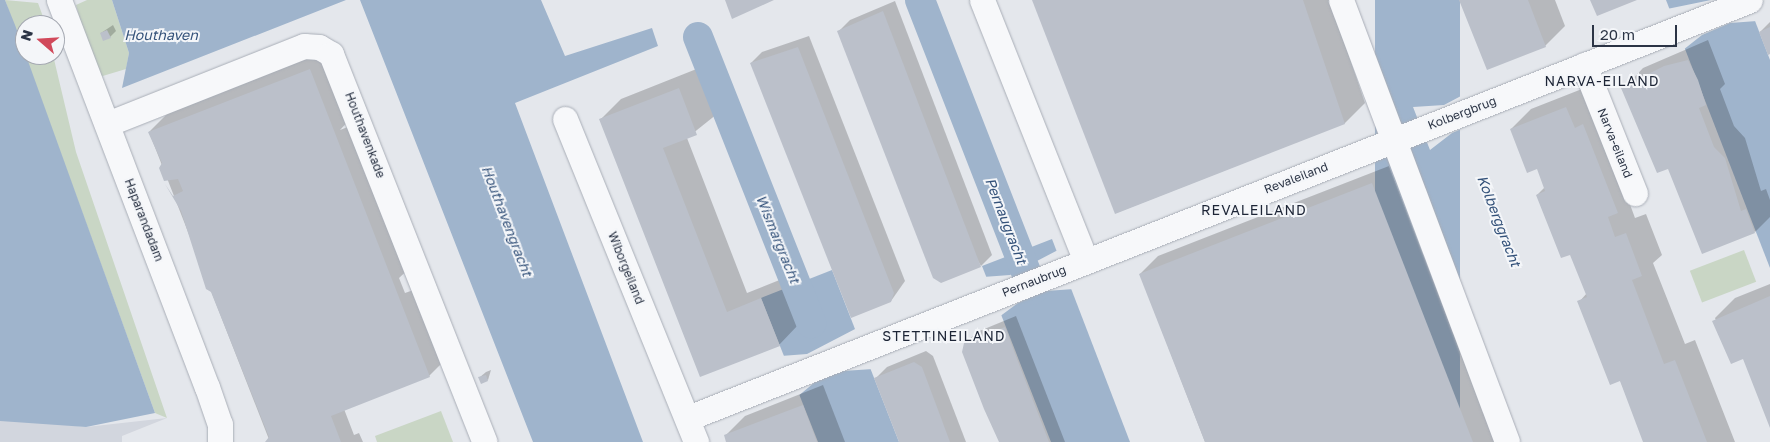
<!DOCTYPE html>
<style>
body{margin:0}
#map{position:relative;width:1770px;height:442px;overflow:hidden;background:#e4e7ec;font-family:"Golos Text",sans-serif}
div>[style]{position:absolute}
.built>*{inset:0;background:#d2d6de}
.green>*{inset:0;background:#c9d6c5;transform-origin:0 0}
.water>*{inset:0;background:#9fb4cc;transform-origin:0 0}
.pier>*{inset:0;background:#e4e7ec}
.shadow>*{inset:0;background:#0003}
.canal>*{height:30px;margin:-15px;padding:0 15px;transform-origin:15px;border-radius:15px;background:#9fb4cc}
.building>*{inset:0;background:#bbc0ca}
.roads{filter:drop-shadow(0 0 1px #a9aeb7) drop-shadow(0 0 1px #a9aeb7)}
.minor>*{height:25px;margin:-12.5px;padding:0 12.5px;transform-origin:12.5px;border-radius:12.5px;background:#f7f8fa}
span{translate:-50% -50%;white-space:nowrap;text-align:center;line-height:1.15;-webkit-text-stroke:4px #f4f6f9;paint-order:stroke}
.street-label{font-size:12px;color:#2b3445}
.water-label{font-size:14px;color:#34527a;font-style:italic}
.neighbourhood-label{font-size:14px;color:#1d2536;letter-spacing:1px}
.north{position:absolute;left:15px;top:15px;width:50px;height:50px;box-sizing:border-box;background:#f4f6f9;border:1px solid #a4a8b1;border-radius:50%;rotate:289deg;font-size:14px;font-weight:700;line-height:20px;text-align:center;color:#2b3445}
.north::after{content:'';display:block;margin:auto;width:18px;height:22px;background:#d1495b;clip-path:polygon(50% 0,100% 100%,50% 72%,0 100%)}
.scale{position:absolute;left:1592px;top:25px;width:85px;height:22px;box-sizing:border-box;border:2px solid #2b3445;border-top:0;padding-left:6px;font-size:15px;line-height:18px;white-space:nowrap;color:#2b3445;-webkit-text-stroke:4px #f4f6f9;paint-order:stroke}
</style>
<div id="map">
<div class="built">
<i style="clip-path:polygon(0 418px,86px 427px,167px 418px,122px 436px,122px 442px,0 442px)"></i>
</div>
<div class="green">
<i style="clip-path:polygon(5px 0,38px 3px,46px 25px,25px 25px,25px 55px,53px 55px,76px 152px,167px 418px,155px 413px)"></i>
<i style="clip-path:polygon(87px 0,112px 0,129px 53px,126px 69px,96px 78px,76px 5px)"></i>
<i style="left:1744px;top:250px;width:34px;height:58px;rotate:69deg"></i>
<i style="clip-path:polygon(441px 411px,453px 442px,377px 442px,375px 436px)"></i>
</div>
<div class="water">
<i style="clip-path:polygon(0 0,5px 0,15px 25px,155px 413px,86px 427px,0 421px)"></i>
<i style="clip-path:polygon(112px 0,346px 0,122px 88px,129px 53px)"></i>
<i style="clip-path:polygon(360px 0,541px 0,565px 56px,652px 28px,658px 46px,515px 103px,643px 442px,533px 442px)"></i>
<i style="left:1375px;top:0;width:85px;height:474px"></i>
<i style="clip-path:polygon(1666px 0,1747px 0,1770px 60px,1770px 268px)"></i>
<i style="clip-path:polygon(1052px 239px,1130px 442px,1051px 442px,982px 266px)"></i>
<i style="clip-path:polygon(832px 270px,899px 442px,818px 442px,761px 298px)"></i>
</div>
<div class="pier">
<i style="clip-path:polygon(1711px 0,1749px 0,1757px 21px,1730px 23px,1702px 35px,1683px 50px,1667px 9px)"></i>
<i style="clip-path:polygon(1493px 79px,1509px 119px,1480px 121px,1452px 133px,1430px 150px,1413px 107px,1444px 105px)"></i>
<i style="clip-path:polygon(1058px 250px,1074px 289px,1046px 291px,1018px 303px,999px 317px,983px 277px,1010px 275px)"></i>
<i style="clip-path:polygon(857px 328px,873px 369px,843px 371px,815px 382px,797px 397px,781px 356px,807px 354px)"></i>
</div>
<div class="shadow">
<i style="clip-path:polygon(1033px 0,1330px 0,1365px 103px,1345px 123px,1116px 213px)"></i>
<i style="clip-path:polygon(1461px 0,1555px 0,1565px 26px,1545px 46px)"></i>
<i style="clip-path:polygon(895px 1px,992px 255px,981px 266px,838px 32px,850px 20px)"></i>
<i style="clip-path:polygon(1770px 22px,1770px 53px,1760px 32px)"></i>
<i style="clip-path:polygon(113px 25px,116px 31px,110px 37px,101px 33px)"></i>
<i style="clip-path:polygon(809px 36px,905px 281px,891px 301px,751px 63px,762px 52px)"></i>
<i style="clip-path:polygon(1708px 40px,1725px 84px,1720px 89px,1734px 126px,1745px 138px,1761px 191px,1766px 189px,1770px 200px,1770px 217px,1755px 232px,1669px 168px,1623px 89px,1643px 68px)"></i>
<i style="clip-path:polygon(330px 49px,355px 114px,340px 130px,358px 123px,414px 264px,399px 278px,405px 293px,422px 287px,449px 356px,429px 376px,344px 409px,354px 435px,359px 433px,363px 442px,270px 442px,149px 132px,169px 112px)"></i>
<i style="clip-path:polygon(699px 68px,717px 114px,687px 138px,747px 293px,782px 279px,799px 324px,779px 345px,701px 375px,601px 119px,621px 99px)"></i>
<i style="clip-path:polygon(1587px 87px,1635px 218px,1646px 214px,1662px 255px,1653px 263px,1685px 344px,1695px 340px,1735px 442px,1645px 442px,1620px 380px,1579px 302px,1587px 293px,1571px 253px,1537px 195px,1545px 187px,1538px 168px,1511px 129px,1531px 109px)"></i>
<i style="clip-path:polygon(1389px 166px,1495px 442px,1205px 442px,1140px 274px,1158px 256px)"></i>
<i style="clip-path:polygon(1770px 284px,1770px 425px,1744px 357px,1732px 362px,1715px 318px,1735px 298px)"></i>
<i style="clip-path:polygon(1016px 316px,1065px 442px,1000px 442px,965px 343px,977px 332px)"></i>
<i style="clip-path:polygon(926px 351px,933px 356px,966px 442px,901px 442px,876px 378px,887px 367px)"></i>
<i style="clip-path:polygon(491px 370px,488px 380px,480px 377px,486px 372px)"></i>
<i style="clip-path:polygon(823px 385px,845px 442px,728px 442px,725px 436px,745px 416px)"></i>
</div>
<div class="canal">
<i style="left:920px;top:0;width:311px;rotate:68.7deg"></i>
<i style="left:698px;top:37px;width:308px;rotate:68.4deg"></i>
</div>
<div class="building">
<i style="clip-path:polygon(725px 0,774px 0,732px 19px)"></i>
<i style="clip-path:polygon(1032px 0,1303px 0,1345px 124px,1115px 214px)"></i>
<i style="clip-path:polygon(1459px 0,1528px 0,1546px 47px,1487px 70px)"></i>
<i style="clip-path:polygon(1590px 0,1637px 0,1597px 16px)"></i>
<i style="clip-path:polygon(883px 11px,981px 267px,941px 283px,933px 278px,837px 31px)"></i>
<i style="clip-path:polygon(1770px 27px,1770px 54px,1768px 55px,1759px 32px)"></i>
<i style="clip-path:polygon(107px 30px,111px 38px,103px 41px,100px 33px)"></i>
<i style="clip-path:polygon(798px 47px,894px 293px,891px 302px,851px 318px,750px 63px)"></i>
<i style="clip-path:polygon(1688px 60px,1698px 80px,1706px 105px,1699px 108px,1714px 147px,1725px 158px,1741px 211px,1746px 209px,1755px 233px,1702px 254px,1668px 169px,1657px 173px,1621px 88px,1664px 66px)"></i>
<i style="clip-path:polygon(310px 69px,430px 377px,331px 416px,341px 442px,265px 442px,269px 437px,211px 292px,206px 289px,181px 211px,165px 184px,173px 196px,183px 191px,178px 179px,164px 181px,159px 168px,162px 163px,148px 132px)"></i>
<i style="clip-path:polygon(679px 88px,697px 135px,663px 148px,727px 312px,761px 298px,780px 346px,700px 377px,599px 119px)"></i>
<i style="clip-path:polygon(1566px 107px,1575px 128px,1583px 124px,1618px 213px,1608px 217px,1615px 237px,1626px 233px,1642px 276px,1632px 280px,1664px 364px,1675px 360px,1707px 442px,1643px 442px,1620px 381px,1610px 385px,1577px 301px,1587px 297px,1570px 255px,1561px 258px,1536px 195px,1545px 191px,1537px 169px,1527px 173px,1510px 129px)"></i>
<i style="clip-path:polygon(1372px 183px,1473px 442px,1205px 442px,1139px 274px)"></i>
<i style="clip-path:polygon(1770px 296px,1770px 428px,1743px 359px,1731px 364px,1712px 321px)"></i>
<i style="clip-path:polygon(1005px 327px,1017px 359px,1049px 442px,999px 442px,984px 409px,962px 352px,964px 343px)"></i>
<i style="clip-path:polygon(914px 362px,922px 367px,950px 442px,899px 442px,874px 378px)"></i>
<i style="clip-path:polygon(486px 375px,488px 381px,481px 384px,478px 377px)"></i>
<i style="clip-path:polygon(803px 405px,817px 442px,726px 442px,724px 435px)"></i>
</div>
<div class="roads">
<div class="minor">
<i style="left:59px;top:0;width:414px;rotate:69.1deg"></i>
<i style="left:207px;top:387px;width:39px;rotate:71deg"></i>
<i style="left:220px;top:424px;width:18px;rotate:90deg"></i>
<i style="left:982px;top:0;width:281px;rotate:68.3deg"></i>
<i style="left:1341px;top:0;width:472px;rotate:69.4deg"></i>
<i style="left:1584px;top:65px;width:138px;rotate:68.3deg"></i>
<i style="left:565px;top:119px;width:349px;rotate:67.9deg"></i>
<i style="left:107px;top:124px;width:212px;rotate:-21.6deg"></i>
<i style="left:304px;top:46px;width:15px;rotate:4deg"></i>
<i style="left:319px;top:47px;width:14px;rotate:30deg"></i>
<i style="left:331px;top:54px;width:417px;rotate:68.4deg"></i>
<i style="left:688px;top:418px;width:1141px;rotate:-21.48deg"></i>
</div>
</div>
<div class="street-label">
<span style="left:1462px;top:113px;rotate:-21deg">Kolbergbrug</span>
<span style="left:365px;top:135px;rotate:69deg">Houthavenkade</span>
<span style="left:1615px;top:143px;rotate:68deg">Narva-eiland</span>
<span style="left:1296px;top:178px;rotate:-21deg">Revaleiland</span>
<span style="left:144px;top:220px;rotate:69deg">Haparandadam</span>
<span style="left:626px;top:268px;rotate:68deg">Wiborgeiland</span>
<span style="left:1034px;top:281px;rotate:-21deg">Pernaubrug</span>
</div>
<div class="water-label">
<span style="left:161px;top:35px">Houthaven</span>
<span style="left:507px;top:221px;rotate:69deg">Houthavengracht</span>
<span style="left:1006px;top:221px;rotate:69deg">Pernaugracht</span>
<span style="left:1499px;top:221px;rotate:69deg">Kolberggracht</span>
<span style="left:778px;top:239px;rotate:68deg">Wismargracht</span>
</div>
<div class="neighbourhood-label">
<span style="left:1602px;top:81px">NARVA-EILAND</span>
<span style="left:1254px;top:210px">REVALEILAND</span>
<span style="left:944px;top:336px">STETTINEILAND</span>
</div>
<div class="north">N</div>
<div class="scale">20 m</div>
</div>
